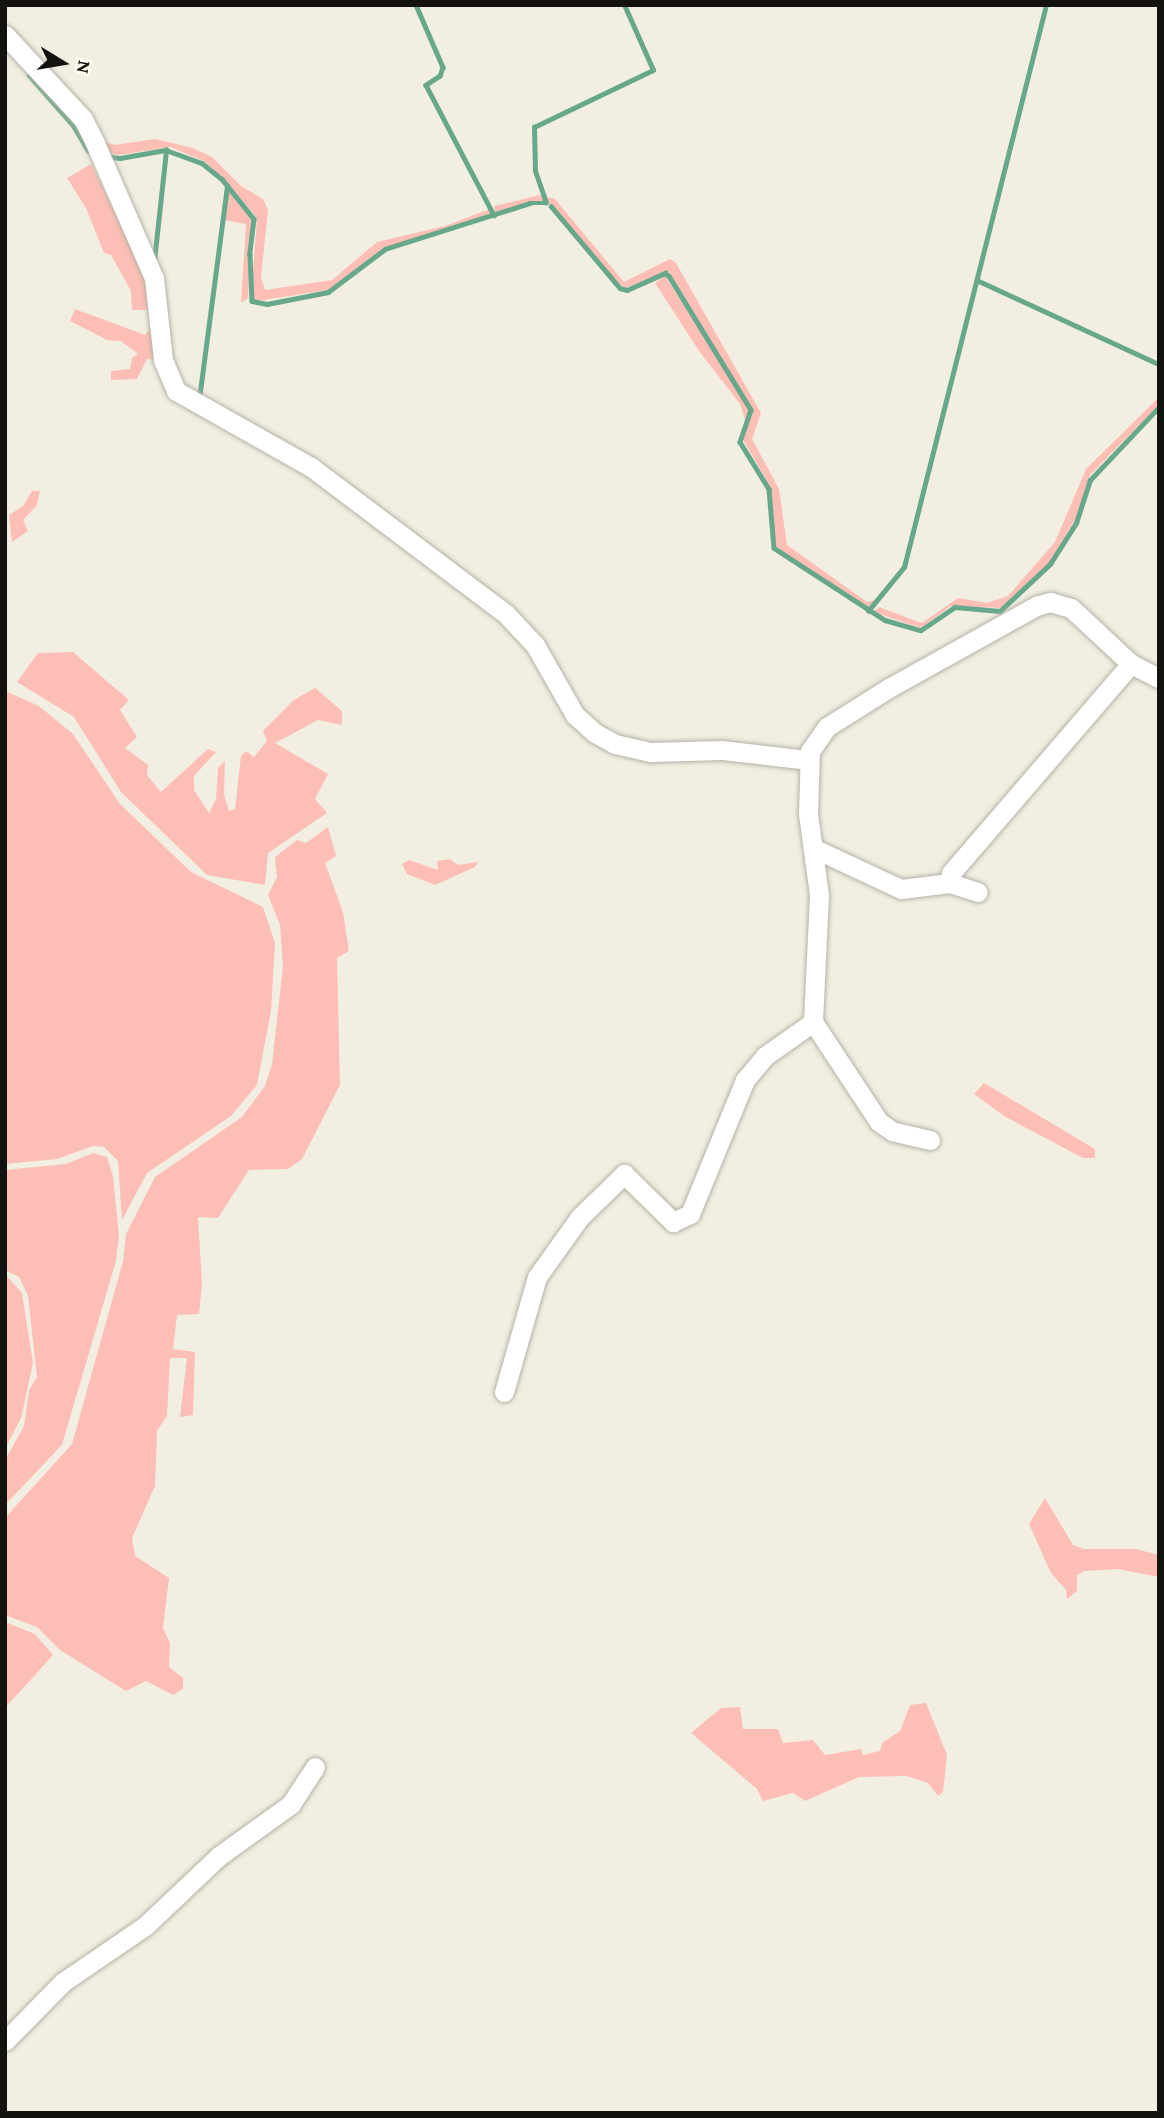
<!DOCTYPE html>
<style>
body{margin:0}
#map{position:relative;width:1164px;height:2118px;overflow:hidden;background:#f2efe2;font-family:"Crimson Pro",serif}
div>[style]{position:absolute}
.green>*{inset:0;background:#fdbfb5}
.stream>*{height:4.5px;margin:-2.25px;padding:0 2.25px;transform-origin:2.25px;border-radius:2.25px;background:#67a88a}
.roads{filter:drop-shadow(0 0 2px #b5b2a6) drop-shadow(0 0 2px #b5b2a6)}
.minor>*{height:19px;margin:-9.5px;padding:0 9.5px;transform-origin:9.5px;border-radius:9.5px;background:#fff}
span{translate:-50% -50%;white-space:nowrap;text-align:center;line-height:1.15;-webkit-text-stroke:5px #fffdf2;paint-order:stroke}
.frame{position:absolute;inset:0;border:7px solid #13120e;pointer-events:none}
.north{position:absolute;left:28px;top:28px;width:70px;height:70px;-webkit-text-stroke:5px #fffdf2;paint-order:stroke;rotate:101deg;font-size:19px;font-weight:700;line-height:28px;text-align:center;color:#13120e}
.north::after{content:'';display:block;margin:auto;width:24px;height:32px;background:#13120e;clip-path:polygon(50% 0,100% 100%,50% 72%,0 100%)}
</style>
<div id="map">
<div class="green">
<i style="clip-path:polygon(5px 25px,72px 98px,102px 141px,115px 145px,155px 139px,193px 148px,212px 157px,241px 186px,263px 199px,268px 210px,261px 277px,265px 290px,332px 280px,377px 242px,445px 226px,490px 209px,492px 214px,384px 248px,349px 279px,328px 290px,257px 301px,251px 298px,257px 218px,225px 180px,204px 161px,170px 147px,119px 155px,103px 152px,5px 33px)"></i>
<i style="clip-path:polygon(91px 164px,148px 280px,154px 310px,132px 310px,131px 291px,111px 255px,104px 253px,86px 208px,67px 178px)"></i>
<i style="clip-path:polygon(228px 190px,252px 220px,248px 298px,241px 303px,246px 224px,224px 220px)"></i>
<i style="clip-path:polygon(540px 195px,555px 199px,624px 282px,670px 259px,676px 263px,761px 413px,752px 439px,779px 489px,787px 545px,867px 602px,876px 600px,868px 610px,776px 547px,770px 486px,742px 438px,753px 410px,669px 272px,625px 288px,605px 272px,548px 202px,495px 212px,494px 206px)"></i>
<i style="clip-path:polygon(665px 276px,740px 393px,750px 415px,746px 423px,740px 404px,699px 351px,655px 283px)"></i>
<i style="clip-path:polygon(75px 309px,145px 335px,155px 321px,157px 360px,147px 359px,137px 379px,111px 380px,111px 371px,130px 369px,132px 358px,138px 354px,121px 341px,107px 340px,70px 321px)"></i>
<i style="clip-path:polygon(1159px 397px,1159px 405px,1090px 475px,1079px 513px,1049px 563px,1001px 608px,951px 606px,921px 628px,873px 612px,879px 607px,922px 623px,958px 598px,987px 603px,1008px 596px,1055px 542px,1086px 469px)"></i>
<i style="clip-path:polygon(32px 491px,40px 491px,37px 505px,23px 520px,28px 531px,12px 542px,9px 515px,23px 506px)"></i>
<i style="clip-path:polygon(73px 652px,129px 700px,120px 710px,137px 737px,125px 748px,148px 765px,147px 775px,161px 792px,208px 749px,216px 752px,194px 776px,194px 790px,209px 813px,216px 799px,218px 768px,225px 761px,224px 795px,229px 811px,235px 809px,241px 756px,246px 751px,254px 757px,267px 741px,263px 731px,294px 700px,315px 688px,342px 711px,342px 725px,318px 720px,275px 743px,328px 774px,315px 799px,327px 813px,268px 853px,265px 885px,207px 875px,121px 792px,74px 717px,17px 682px,38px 653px)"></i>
<i style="clip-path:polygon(5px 691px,39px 706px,73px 734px,120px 804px,191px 872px,263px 907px,275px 943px,271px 1011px,257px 1085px,231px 1116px,147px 1173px,122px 1220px,118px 1161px,104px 1147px,93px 1146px,57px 1159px,5px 1164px)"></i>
<i style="clip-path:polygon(328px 827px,336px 856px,325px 863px,343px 912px,349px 951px,337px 958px,340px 1085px,302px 1159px,288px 1169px,249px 1170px,218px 1218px,198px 1217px,202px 1284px,199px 1314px,177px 1315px,173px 1349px,195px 1352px,193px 1415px,180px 1417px,187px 1358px,170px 1358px,167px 1416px,157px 1431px,155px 1486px,132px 1538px,135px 1556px,169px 1578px,163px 1628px,170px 1643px,169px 1667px,183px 1678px,183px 1689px,173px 1695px,146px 1681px,126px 1691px,60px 1650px,37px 1627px,5px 1615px,5px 1518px,72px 1444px,123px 1261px,126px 1234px,155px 1177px,242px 1117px,265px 1086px,272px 1064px,283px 966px,280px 925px,268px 895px,277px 877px,275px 857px,297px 840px,306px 843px)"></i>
<i style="clip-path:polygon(450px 859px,458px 865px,478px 862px,475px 867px,435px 885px,407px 874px,402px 864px,409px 860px,438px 870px,437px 861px)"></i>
<i style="clip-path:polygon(984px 1083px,1095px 1149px,1095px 1158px,1083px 1158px,1004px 1116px,974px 1094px)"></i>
<i style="clip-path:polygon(93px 1153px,107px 1157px,113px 1176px,119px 1235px,116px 1261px,62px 1445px,5px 1505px,5px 1460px,24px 1426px,29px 1390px,37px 1377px,28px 1296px,19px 1277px,5px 1270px,5px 1170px,66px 1164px)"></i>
<i style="clip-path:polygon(5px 1274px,22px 1293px,33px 1363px,21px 1418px,5px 1449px)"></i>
<i style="clip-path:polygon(1045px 1498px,1073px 1545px,1084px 1549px,1136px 1549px,1159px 1555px,1159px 1577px,1118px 1569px,1084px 1571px,1077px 1575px,1077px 1591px,1067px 1599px,1066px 1590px,1051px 1573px,1029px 1524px)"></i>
<i style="clip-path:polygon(5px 1622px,35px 1634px,53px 1655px,5px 1708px)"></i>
<i style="clip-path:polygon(926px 1703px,947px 1755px,943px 1792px,938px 1796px,928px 1783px,907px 1776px,859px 1777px,805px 1801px,793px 1793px,763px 1801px,757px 1789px,691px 1733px,721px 1708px,740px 1707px,743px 1729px,778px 1729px,783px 1743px,813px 1740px,825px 1755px,861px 1749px,863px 1755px,880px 1751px,882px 1743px,900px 1731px,910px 1705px)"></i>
</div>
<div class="stream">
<i style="left:416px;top:5px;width:68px;rotate:66.5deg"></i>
<i style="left:443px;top:67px;width:9px;rotate:108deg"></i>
<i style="left:440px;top:76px;width:17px;rotate:147deg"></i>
<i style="left:426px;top:85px;width:147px;rotate:62.4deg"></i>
<i style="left:29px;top:75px;width:68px;rotate:48.6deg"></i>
<i style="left:74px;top:126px;width:28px;rotate:60deg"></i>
<i style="left:107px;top:156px;width:13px;rotate:9deg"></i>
<i style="left:120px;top:158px;width:47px;rotate:-9.9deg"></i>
<i style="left:166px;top:150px;width:38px;rotate:20deg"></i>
<i style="left:202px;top:163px;width:26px;rotate:39deg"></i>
<i style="left:222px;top:179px;width:51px;rotate:51.3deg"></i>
<i style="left:254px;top:219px;width:35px;rotate:97deg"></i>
<i style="left:250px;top:254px;width:47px;rotate:87.6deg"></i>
<i style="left:252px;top:301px;width:15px;rotate:11deg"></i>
<i style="left:267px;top:304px;width:62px;rotate:-11.1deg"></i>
<i style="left:328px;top:292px;width:71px;rotate:-37deg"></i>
<i style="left:385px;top:249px;width:152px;rotate:-17.6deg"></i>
<i style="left:530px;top:203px;width:16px"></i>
<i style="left:546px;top:203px;width:34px;rotate:-109deg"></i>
<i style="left:535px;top:171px;width:44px;rotate:-91.3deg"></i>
<i style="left:534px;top:127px;width:132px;rotate:-25.6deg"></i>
<i style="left:653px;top:70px;width:71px;rotate:-114deg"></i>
<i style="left:551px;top:206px;width:107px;rotate:49.9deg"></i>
<i style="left:620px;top:288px;width:7px;rotate:16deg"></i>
<i style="left:627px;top:290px;width:42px;rotate:-24.1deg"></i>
<i style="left:665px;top:273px;width:5px;rotate:37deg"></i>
<i style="left:669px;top:276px;width:157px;rotate:58.5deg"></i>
<i style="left:751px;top:410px;width:34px;rotate:109deg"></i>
<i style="left:740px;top:442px;width:55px;rotate:58.3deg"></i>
<i style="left:769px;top:489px;width:59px;rotate:85.2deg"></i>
<i style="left:774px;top:548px;width:132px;rotate:33deg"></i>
<i style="left:885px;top:620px;width:37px;rotate:16deg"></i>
<i style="left:921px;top:630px;width:41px;rotate:-34.1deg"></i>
<i style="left:955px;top:607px;width:45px;rotate:5.1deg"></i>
<i style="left:1000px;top:611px;width:69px;rotate:-43.2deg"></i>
<i style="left:1050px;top:564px;width:49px;rotate:-57.6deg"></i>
<i style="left:1076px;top:523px;width:45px;rotate:-72deg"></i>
<i style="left:1090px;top:480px;width:100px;rotate:-46.6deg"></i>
<i style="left:154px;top:261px;width:112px;rotate:-83.8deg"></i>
<i style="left:979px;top:281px;width:198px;rotate:24.8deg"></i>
<i style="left:199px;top:399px;width:215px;rotate:-82.5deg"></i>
<i style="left:868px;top:611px;width:57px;rotate:-50.7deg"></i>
<i style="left:904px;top:567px;width:580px;rotate:-75.82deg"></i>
</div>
<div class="roads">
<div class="minor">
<i style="left:5px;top:35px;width:115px;rotate:47.1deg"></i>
<i style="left:83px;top:119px;width:27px;rotate:63deg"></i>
<i style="left:95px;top:143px;width:147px;rotate:66.4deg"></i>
<i style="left:154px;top:278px;width:82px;rotate:83.7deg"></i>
<i style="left:163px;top:360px;width:34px;rotate:67deg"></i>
<i style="left:176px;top:391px;width:155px;rotate:29.4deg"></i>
<i style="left:311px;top:467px;width:244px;rotate:37deg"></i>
<i style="left:506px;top:614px;width:42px;rotate:46.9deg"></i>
<i style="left:535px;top:645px;width:81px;rotate:60.3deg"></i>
<i style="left:575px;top:715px;width:27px;rotate:42deg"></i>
<i style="left:595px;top:733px;width:23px;rotate:29deg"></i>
<i style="left:615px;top:744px;width:36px;rotate:13deg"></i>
<i style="left:650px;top:752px;width:72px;rotate:-1.6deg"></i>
<i style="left:722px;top:750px;width:87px;rotate:6.6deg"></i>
<i style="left:813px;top:848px;width:97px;rotate:25deg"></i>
<i style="left:901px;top:889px;width:49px;rotate:-7deg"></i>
<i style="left:950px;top:883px;width:29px;rotate:18deg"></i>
<i style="left:950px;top:883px;width:10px;rotate:-84deg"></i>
<i style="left:951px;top:873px;width:276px;rotate:-49.3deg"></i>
<i style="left:930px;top:1140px;width:39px;rotate:-167deg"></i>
<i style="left:892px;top:1131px;width:16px;rotate:-145deg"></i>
<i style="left:879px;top:1122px;width:120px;rotate:-123.4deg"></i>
<i style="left:813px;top:1022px;width:127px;rotate:-87.3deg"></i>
<i style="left:819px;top:895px;width:82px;rotate:-97.7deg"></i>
<i style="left:808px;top:814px;width:63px;rotate:-88.2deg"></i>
<i style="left:810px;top:751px;width:29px;rotate:-55deg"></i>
<i style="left:827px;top:727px;width:71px;rotate:-32.3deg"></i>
<i style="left:887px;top:689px;width:171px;rotate:-29.1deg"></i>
<i style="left:1036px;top:606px;width:15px;rotate:-16deg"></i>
<i style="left:1050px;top:602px;width:22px;rotate:16deg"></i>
<i style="left:1071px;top:608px;width:82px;rotate:43deg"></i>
<i style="left:1131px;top:664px;width:31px;rotate:27deg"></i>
<i style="left:504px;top:1392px;width:120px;rotate:-74deg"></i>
<i style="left:537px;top:1277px;width:74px;rotate:-54.4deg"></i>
<i style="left:580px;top:1217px;width:62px;rotate:-44.3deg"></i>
<i style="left:624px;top:1174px;width:69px;rotate:44.4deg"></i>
<i style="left:673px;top:1222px;width:19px;rotate:-25deg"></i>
<i style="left:690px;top:1214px;width:145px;rotate:-67.7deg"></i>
<i style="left:745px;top:1080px;width:31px;rotate:-50deg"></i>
<i style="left:765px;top:1056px;width:59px;rotate:-35.3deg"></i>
<i style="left:5px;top:2041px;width:83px;rotate:-45.5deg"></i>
<i style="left:63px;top:1982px;width:99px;rotate:-34.3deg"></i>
<i style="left:145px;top:1926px;width:102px;rotate:-43.4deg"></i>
<i style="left:219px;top:1856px;width:89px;rotate:-35.8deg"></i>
<i style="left:291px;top:1804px;width:44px;rotate:-57deg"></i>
</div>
</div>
<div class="frame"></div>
<div class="north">N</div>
</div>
